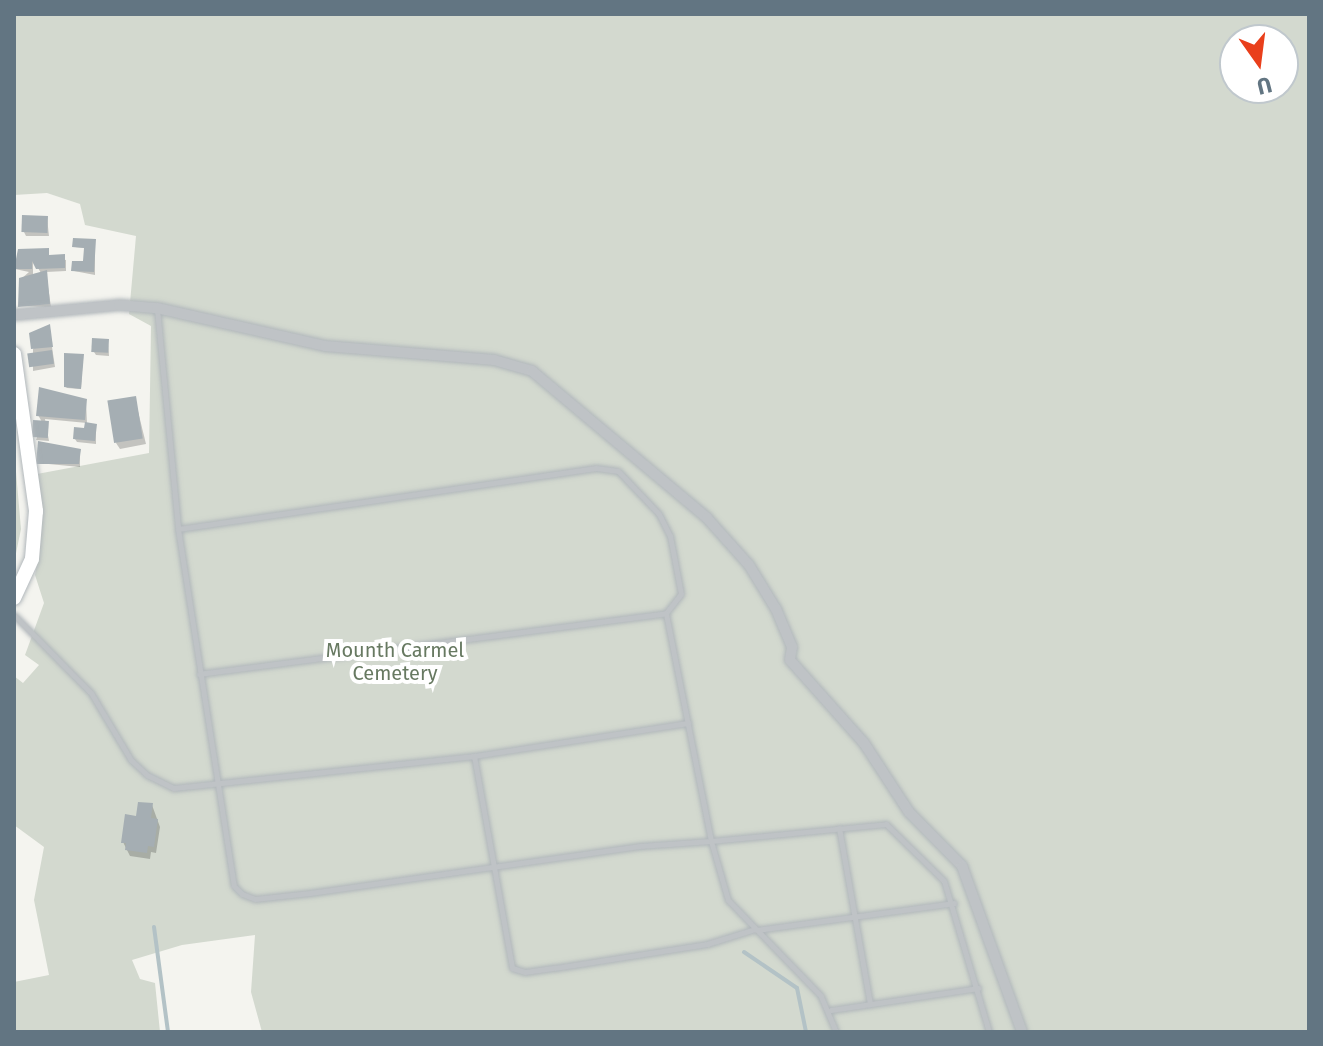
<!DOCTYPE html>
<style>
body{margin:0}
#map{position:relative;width:1323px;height:1046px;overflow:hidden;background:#f4f4ef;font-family:"Fira Sans",sans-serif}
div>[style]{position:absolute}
.green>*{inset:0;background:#d3d9cf}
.shadow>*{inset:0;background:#0003}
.stream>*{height:4px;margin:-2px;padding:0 2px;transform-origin:2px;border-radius:2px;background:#b3c2c6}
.building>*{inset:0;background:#a5aeb3;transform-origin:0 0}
.roads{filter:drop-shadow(0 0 2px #b1b7bb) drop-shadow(0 0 2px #b1b7bb)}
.service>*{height:5px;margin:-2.5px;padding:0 2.5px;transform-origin:2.5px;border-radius:2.5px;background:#bfc3c6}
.minor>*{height:10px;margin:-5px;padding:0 5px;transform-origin:5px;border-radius:5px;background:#bfc3c6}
.secondary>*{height:14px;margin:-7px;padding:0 7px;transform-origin:7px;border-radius:7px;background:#fff}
span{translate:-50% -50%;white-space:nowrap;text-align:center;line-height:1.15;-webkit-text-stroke:8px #fff;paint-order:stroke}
.park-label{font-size:20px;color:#677961}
.frame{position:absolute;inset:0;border:16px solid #627582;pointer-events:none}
.north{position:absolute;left:1219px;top:24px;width:80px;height:80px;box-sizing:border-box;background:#fff;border:2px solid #c0c8cd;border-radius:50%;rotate:166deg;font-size:22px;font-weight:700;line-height:32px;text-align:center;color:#627582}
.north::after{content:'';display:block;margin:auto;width:28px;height:36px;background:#e93f1b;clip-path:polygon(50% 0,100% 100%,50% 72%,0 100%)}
</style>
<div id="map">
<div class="green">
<i style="clip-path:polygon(evenodd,14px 14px,1309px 14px,1309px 1032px,262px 1032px,251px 992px,255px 935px,182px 945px,132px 960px,140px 979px,155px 983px,160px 1032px,14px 1032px,14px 982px,49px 975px,34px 900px,44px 847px,14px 825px,14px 676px,23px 683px,39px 665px,25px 655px,44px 603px,35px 575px,40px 545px,37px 474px,149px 453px,151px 326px,129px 314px,136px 236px,85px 225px,80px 204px,47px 193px,14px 195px,14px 14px,1235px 40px,1283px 40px,1283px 88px,1235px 88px,1235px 40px)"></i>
<i style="clip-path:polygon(14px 449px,21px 529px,14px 563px)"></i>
</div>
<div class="shadow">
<i style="clip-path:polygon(47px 218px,49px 236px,26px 236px,24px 232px)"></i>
<i style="clip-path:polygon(95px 241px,95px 275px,74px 271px,85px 269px,86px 248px,75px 247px)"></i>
<i style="clip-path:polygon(evenodd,20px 251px,66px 260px,66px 271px,46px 272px,51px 307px,20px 306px,21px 279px,29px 272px,15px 269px,20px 251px,33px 259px,38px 268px,41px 273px,33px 274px,33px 259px)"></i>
<i style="clip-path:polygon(49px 327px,55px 367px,33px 371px,33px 349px)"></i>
<i style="clip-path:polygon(108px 341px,109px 356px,96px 355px,94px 352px)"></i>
<i style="clip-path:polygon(83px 356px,81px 389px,67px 388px,66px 387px)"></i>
<i style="clip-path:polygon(135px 399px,146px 444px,120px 449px,116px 443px)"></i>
<i style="clip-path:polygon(86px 401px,87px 423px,45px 419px,49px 441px,36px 440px,42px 422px,38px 415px)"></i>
<i style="clip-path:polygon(96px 425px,96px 444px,77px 442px,75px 439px)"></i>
<i style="clip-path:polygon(80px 451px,80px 467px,38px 463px)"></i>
<i style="clip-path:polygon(152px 805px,160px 827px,156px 853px,151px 852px,150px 859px,130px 856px,123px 842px)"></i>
</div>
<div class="stream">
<i style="left:154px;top:927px;width:106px;rotate:82.4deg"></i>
<i style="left:744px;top:952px;width:64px;rotate:34.2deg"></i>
<i style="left:797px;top:988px;width:45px;rotate:78.4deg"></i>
</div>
<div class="building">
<i style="left:22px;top:215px;width:26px;height:17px;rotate:2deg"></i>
<i style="clip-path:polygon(73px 238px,96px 239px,94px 272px,71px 271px,72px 261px,83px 261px,84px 248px,72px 247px)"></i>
<i style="clip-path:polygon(49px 248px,49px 255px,65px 254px,65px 268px,36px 269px,32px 261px,32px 269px,14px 269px,18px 249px)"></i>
<i style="clip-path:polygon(47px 270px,50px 304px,18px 307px,19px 278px)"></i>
<i style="clip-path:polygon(50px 324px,53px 347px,31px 349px,29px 333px)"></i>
<i style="left:92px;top:338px;width:17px;height:14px;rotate:3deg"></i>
<i style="left:52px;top:350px;width:14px;height:25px;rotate:82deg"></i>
<i style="clip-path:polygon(64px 353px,84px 354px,81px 389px,64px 387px)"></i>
<i style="clip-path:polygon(39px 387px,87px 399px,85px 420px,36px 416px)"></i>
<i style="left:136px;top:396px;width:43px;height:29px;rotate:81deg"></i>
<i style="left:33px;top:420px;width:16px;height:17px;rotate:4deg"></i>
<i style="clip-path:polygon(85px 422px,97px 424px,95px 441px,73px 439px,74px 427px,84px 428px)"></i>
<i style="clip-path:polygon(38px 441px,81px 449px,79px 464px,36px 464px)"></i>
<i style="clip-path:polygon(138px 802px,153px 803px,151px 818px,158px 819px,154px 847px,148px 846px,147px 853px,125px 850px,126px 843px,121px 843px,125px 814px,136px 816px)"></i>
</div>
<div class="roads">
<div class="service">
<i style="left:157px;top:309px;width:221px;rotate:84.5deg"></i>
<i style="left:178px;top:529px;width:361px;rotate:81.1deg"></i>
<i style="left:234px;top:886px;width:11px;rotate:45deg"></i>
<i style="left:242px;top:894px;width:14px;rotate:21deg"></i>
<i style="left:255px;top:899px;width:55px;rotate:-6.2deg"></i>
<i style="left:310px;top:893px;width:333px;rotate:-8.1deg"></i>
<i style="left:640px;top:846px;width:71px;rotate:-4deg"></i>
<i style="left:711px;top:841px;width:232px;rotate:-101.2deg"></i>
<i style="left:666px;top:613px;width:24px;rotate:-52deg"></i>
<i style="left:681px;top:594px;width:59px;rotate:-100.7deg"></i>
<i style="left:670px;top:536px;width:25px;rotate:-117deg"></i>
<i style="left:659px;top:514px;width:59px;rotate:-133.6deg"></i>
<i style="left:618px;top:471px;width:22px;rotate:-172deg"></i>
<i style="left:596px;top:468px;width:422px;rotate:171.7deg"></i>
<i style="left:14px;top:615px;width:110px;rotate:45.4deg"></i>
<i style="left:91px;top:693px;width:78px;rotate:59.2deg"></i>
<i style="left:131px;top:760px;width:22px;rotate:43deg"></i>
<i style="left:147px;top:775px;width:30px;rotate:26deg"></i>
<i style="left:174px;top:788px;width:302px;rotate:-6.1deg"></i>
<i style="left:474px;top:756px;width:217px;rotate:-8.8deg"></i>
<i style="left:199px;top:674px;width:471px;rotate:-7.4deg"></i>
<i style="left:474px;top:756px;width:215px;rotate:79.8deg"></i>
<i style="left:512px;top:968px;width:14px;rotate:17deg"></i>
<i style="left:525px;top:972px;width:30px;rotate:-8deg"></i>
<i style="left:555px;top:968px;width:154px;rotate:-9deg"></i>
<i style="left:707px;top:944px;width:50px;rotate:-17.4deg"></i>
<i style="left:839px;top:828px;width:179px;rotate:80deg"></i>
<i style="left:757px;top:930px;width:199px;rotate:-7.8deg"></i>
<i style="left:831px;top:1010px;width:149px;rotate:-8.5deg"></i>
<i style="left:836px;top:1032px;width:39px;rotate:-113deg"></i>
<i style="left:821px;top:996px;width:134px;rotate:-134.1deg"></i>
<i style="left:728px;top:900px;width:61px;rotate:-106.1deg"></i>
<i style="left:711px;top:841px;width:176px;rotate:-5.5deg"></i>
<i style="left:886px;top:824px;width:81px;rotate:44.5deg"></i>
<i style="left:944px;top:881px;width:158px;rotate:73.4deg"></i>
</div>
<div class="minor">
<i style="left:14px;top:315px;width:105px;rotate:-5.4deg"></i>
<i style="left:119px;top:305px;width:38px;rotate:5deg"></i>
<i style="left:157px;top:308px;width:172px;rotate:12.7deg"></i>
<i style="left:325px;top:346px;width:170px;rotate:4.7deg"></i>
<i style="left:494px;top:360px;width:40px;rotate:16deg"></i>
<i style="left:532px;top:371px;width:229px;rotate:40deg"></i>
<i style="left:707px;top:518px;width:63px;rotate:48.2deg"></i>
<i style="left:749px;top:565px;width:52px;rotate:58.5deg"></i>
<i style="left:776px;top:609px;width:41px;rotate:67.2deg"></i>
<i style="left:792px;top:647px;width:13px;rotate:99deg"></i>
<i style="left:790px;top:660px;width:111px;rotate:48.3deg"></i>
<i style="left:864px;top:743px;width:82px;rotate:56.9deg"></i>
<i style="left:909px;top:812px;width:76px;rotate:45.5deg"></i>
<i style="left:962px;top:866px;width:177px;rotate:70.1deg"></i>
</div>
<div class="secondary">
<i style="left:14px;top:354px;width:159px;rotate:82deg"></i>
<i style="left:36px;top:511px;width:48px;rotate:94.8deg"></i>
<i style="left:32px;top:559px;width:43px;rotate:114.8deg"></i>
</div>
</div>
<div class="park-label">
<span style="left:395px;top:662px">Mounth Carmel<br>Cemetery</span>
</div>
<div class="frame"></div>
<div class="north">U</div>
</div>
